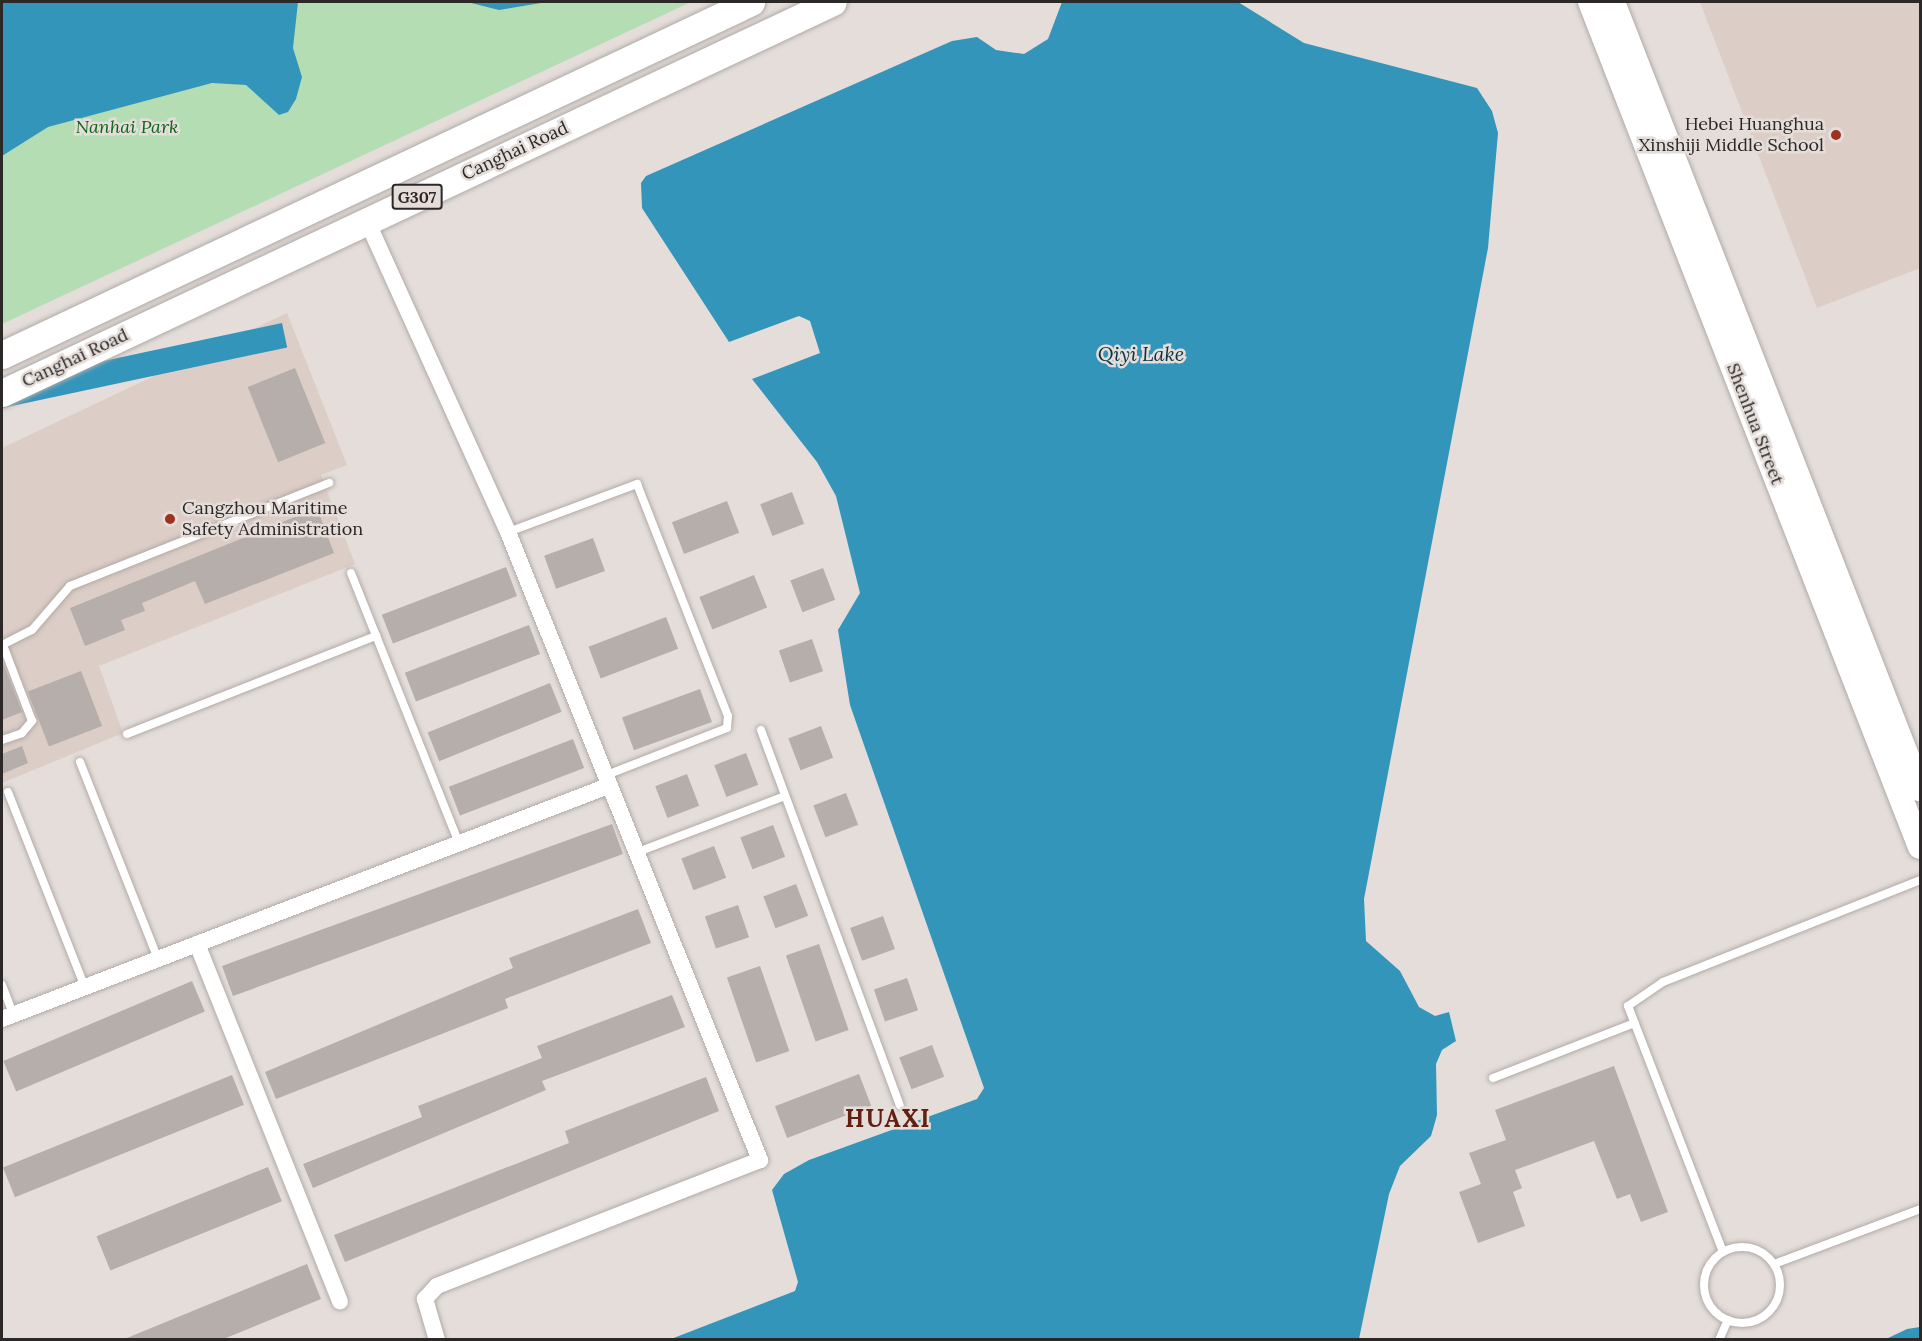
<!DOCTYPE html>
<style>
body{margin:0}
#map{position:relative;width:1922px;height:1341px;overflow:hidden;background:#e4ddd9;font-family:Lora,serif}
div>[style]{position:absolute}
.built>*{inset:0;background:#dccdc6}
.green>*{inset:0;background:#b4ddb4}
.water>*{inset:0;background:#3495bb;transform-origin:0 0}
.building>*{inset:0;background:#b5aeab;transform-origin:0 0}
.roads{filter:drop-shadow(0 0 2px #b1aaa7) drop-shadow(0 0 2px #b1aaa7)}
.lane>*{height:8px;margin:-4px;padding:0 4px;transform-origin:4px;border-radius:4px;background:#fff}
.lane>.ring{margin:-4px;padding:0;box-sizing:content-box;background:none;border:8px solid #fff;border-radius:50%}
.street>*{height:16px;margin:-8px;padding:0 8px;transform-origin:8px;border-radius:8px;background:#fff}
.secondary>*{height:24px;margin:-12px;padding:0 12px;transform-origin:12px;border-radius:12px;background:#fff}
.primary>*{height:27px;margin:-13.5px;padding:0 13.5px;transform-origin:13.5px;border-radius:13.5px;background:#fff}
.dots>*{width:16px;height:16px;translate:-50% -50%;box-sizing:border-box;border:3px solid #e4ddd9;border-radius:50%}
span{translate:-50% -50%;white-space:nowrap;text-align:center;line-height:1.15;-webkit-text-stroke:5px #e4ddd9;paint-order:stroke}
.shield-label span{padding:2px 4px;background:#e4ddd9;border:2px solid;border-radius:4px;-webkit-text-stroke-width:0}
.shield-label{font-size:16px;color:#2b2827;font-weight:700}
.poi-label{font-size:18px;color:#2b2827}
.right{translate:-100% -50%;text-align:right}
.left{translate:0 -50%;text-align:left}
.park-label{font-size:18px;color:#0a6519;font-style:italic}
.street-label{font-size:18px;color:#2b2827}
.water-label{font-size:20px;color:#073344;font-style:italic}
.district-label{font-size:24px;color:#632012;font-weight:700;letter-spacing:1.5px}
.frame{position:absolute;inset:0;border:3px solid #2b2827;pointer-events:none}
</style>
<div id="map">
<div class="built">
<i style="clip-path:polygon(1700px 2px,1920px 2px,1920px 268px,1817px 308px)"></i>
<i style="clip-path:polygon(287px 313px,347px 465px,321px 475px,355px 564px,99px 666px,123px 733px,2px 783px,2px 448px)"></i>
</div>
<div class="green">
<i style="clip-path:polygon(2px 2px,691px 2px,2px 324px)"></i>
</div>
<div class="water">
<i style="clip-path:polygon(2px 2px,298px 2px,293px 48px,302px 77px,296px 99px,288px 112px,279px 115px,246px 85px,212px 83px,48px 127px,2px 156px)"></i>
<i style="clip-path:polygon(467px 2px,547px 2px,499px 10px)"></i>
<i style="clip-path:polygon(1062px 2px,1238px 2px,1304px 43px,1477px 88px,1492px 111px,1498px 133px,1488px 248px,1364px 899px,1366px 941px,1400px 971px,1419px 1007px,1435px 1016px,1449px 1012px,1456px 1041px,1442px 1050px,1436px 1064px,1437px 1115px,1431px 1136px,1400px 1166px,1389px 1194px,1359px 1339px,671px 1339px,795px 1291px,798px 1282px,772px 1190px,784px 1174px,809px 1160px,977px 1099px,984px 1088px,850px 705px,838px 630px,860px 593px,836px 496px,817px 462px,752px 379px,820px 353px,810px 321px,799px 316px,729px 342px,642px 208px,641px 183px,646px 176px,952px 41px,977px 37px,996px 50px,1024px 54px,1048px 39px)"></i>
<i style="left:282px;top:323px;width:25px;height:311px;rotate:78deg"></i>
<i style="clip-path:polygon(1920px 1327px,1920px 1339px,1886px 1339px,1907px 1329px)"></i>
</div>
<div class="building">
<i style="left:295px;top:368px;width:81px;height:51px;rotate:68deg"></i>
<i style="left:792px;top:492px;width:34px;height:34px;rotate:69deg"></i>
<i style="left:727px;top:501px;width:34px;height:59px;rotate:69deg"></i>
<i style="clip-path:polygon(317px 508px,334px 553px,205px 604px,195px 581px,142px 603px,145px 611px,121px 620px,125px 630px,85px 646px,70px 608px)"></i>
<i style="left:593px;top:538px;width:35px;height:52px;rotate:70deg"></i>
<i style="left:506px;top:567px;width:31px;height:133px;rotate:69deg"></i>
<i style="left:823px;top:568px;width:34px;height:35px;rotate:69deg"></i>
<i style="left:754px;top:575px;width:35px;height:59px;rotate:68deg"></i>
<i style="left:666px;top:617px;width:34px;height:83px;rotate:69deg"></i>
<i style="left:529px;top:625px;width:31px;height:133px;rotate:69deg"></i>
<i style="left:812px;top:639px;width:34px;height:35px;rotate:71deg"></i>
<i style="clip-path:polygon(3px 663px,22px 712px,2px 720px,2px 664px)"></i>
<i style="left:81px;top:671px;width:59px;height:57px;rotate:69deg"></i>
<i style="left:550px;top:683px;width:31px;height:132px;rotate:68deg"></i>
<i style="left:700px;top:689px;width:35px;height:83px;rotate:70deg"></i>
<i style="left:821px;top:726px;width:34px;height:35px;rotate:69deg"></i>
<i style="left:573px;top:739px;width:31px;height:133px;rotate:69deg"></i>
<i style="clip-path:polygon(22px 746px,28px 763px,2px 774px,2px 754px)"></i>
<i style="left:746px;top:753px;width:34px;height:34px;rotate:69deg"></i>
<i style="left:687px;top:774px;width:34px;height:34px;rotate:69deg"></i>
<i style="left:846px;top:793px;width:34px;height:35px;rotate:69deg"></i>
<i style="left:612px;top:824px;width:32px;height:415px;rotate:70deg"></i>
<i style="left:773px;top:825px;width:34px;height:35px;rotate:69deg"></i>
<i style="left:714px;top:846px;width:34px;height:35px;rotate:69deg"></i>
<i style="left:796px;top:884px;width:34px;height:35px;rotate:69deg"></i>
<i style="left:738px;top:905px;width:34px;height:35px;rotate:71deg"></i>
<i style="clip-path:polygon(638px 909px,651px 943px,505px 999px,508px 1008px,276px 1099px,265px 1072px,513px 968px,509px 958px)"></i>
<i style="left:883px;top:916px;width:35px;height:35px;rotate:70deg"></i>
<i style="left:819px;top:944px;width:91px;height:35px;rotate:71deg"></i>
<i style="left:760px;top:966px;width:90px;height:35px;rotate:71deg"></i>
<i style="left:907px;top:978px;width:34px;height:35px;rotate:71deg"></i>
<i style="left:192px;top:981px;width:33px;height:205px;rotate:67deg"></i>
<i style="clip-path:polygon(672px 995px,685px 1027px,542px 1081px,546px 1090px,313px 1188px,303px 1164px,422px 1117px,418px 1106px,542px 1058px,537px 1046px)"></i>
<i style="left:932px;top:1045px;width:34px;height:35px;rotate:69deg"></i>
<i style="clip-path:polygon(1614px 1066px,1668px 1212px,1641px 1222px,1630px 1194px,1617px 1199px,1594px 1141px,1515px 1170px,1522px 1188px,1513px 1192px,1525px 1226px,1478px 1243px,1459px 1192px,1481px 1184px,1469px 1153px,1506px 1140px,1495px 1110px)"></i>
<i style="left:859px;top:1074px;width:34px;height:90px;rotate:69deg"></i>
<i style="left:232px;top:1075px;width:32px;height:247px;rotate:68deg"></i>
<i style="clip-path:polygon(706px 1077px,719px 1111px,345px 1262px,334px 1235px,569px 1143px,565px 1131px)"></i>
<i style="left:268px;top:1167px;width:37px;height:185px;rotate:68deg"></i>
<i style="clip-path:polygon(307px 1264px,321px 1299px,221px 1340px,122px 1340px)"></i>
</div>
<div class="roads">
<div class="lane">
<i style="left:508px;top:532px;width:138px;rotate:-20.4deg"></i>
<i style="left:637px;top:484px;width:249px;rotate:68.6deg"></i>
<i style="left:728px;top:716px;width:12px;rotate:95deg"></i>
<i style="left:727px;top:728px;width:132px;rotate:158.7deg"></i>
<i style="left:351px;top:573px;width:291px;rotate:68.2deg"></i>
<i style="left:2px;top:645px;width:34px;rotate:-27deg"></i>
<i style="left:32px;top:630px;width:58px;rotate:-49.2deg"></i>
<i style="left:70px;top:586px;width:279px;rotate:-21.7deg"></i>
<i style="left:761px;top:730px;width:400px;rotate:69.7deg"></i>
<i style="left:127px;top:734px;width:268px;rotate:-21.5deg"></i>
<i style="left:2px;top:740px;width:21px;rotate:-19deg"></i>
<i style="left:22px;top:733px;width:16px;rotate:-50deg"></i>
<i style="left:32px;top:721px;width:81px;rotate:-110.9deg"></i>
<i style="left:80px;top:762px;width:212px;rotate:68.4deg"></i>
<i style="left:8px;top:792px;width:210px;rotate:68.5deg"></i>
<i style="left:635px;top:853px;width:160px;rotate:-20.8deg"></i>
<i style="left:2px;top:985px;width:31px;rotate:69deg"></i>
<i style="left:1493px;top:1078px;width:152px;rotate:-21.2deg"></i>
<i class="ring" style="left:1704px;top:1247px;width:68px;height:68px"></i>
<i style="left:1723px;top:1252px;width:264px;rotate:-111.1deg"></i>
<i style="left:1628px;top:1006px;width:42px;rotate:-34.4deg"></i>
<i style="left:1663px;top:982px;width:277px;rotate:-21.6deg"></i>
<i style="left:1774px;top:1264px;width:156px;rotate:-20.6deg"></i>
<i style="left:1719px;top:1340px;width:22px;rotate:-66deg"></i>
</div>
<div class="street">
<i style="left:367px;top:221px;width:341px;rotate:65.6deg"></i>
<i style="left:508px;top:532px;width:677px;rotate:68.14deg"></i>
<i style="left:760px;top:1160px;width:347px;rotate:158.7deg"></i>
<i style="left:437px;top:1286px;width:18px;rotate:133deg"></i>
<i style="left:425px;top:1299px;width:43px;rotate:73.7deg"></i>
<i style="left:197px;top:944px;width:385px;rotate:68.2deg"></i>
<i style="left:2px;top:1019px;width:649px;rotate:-21.03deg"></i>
</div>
<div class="secondary">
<i style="left:1590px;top:2px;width:907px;rotate:68.67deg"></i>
<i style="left:1613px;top:2px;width:845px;rotate:68.69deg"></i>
</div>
<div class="primary">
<i style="left:2px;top:355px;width:828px;rotate:-25.23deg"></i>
<i style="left:2px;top:393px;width:918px;rotate:-25.2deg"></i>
</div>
</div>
<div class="dots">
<i style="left:1836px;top:135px;background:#9d331e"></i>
<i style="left:170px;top:519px;background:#9d331e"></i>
</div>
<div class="shield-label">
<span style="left:417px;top:197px">G307</span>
</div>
<div class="poi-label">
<span class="right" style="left:1824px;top:135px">Hebei Huanghua<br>Xinshiji Middle School</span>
<span class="left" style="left:182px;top:519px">Cangzhou Maritime<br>Safety Administration</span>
</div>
<div class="park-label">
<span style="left:127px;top:127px">Nanhai Park</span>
</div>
<div class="street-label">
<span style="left:515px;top:151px;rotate:-25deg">Canghai Road</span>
<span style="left:75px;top:358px;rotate:-25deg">Canghai Road</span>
<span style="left:1755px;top:424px;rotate:69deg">Shenhua Street</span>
</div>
<div class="water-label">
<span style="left:1141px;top:353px">Qiyi Lake</span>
</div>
<div class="district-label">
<span style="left:888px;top:1119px">HUAXI</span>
</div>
<div class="frame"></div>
</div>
